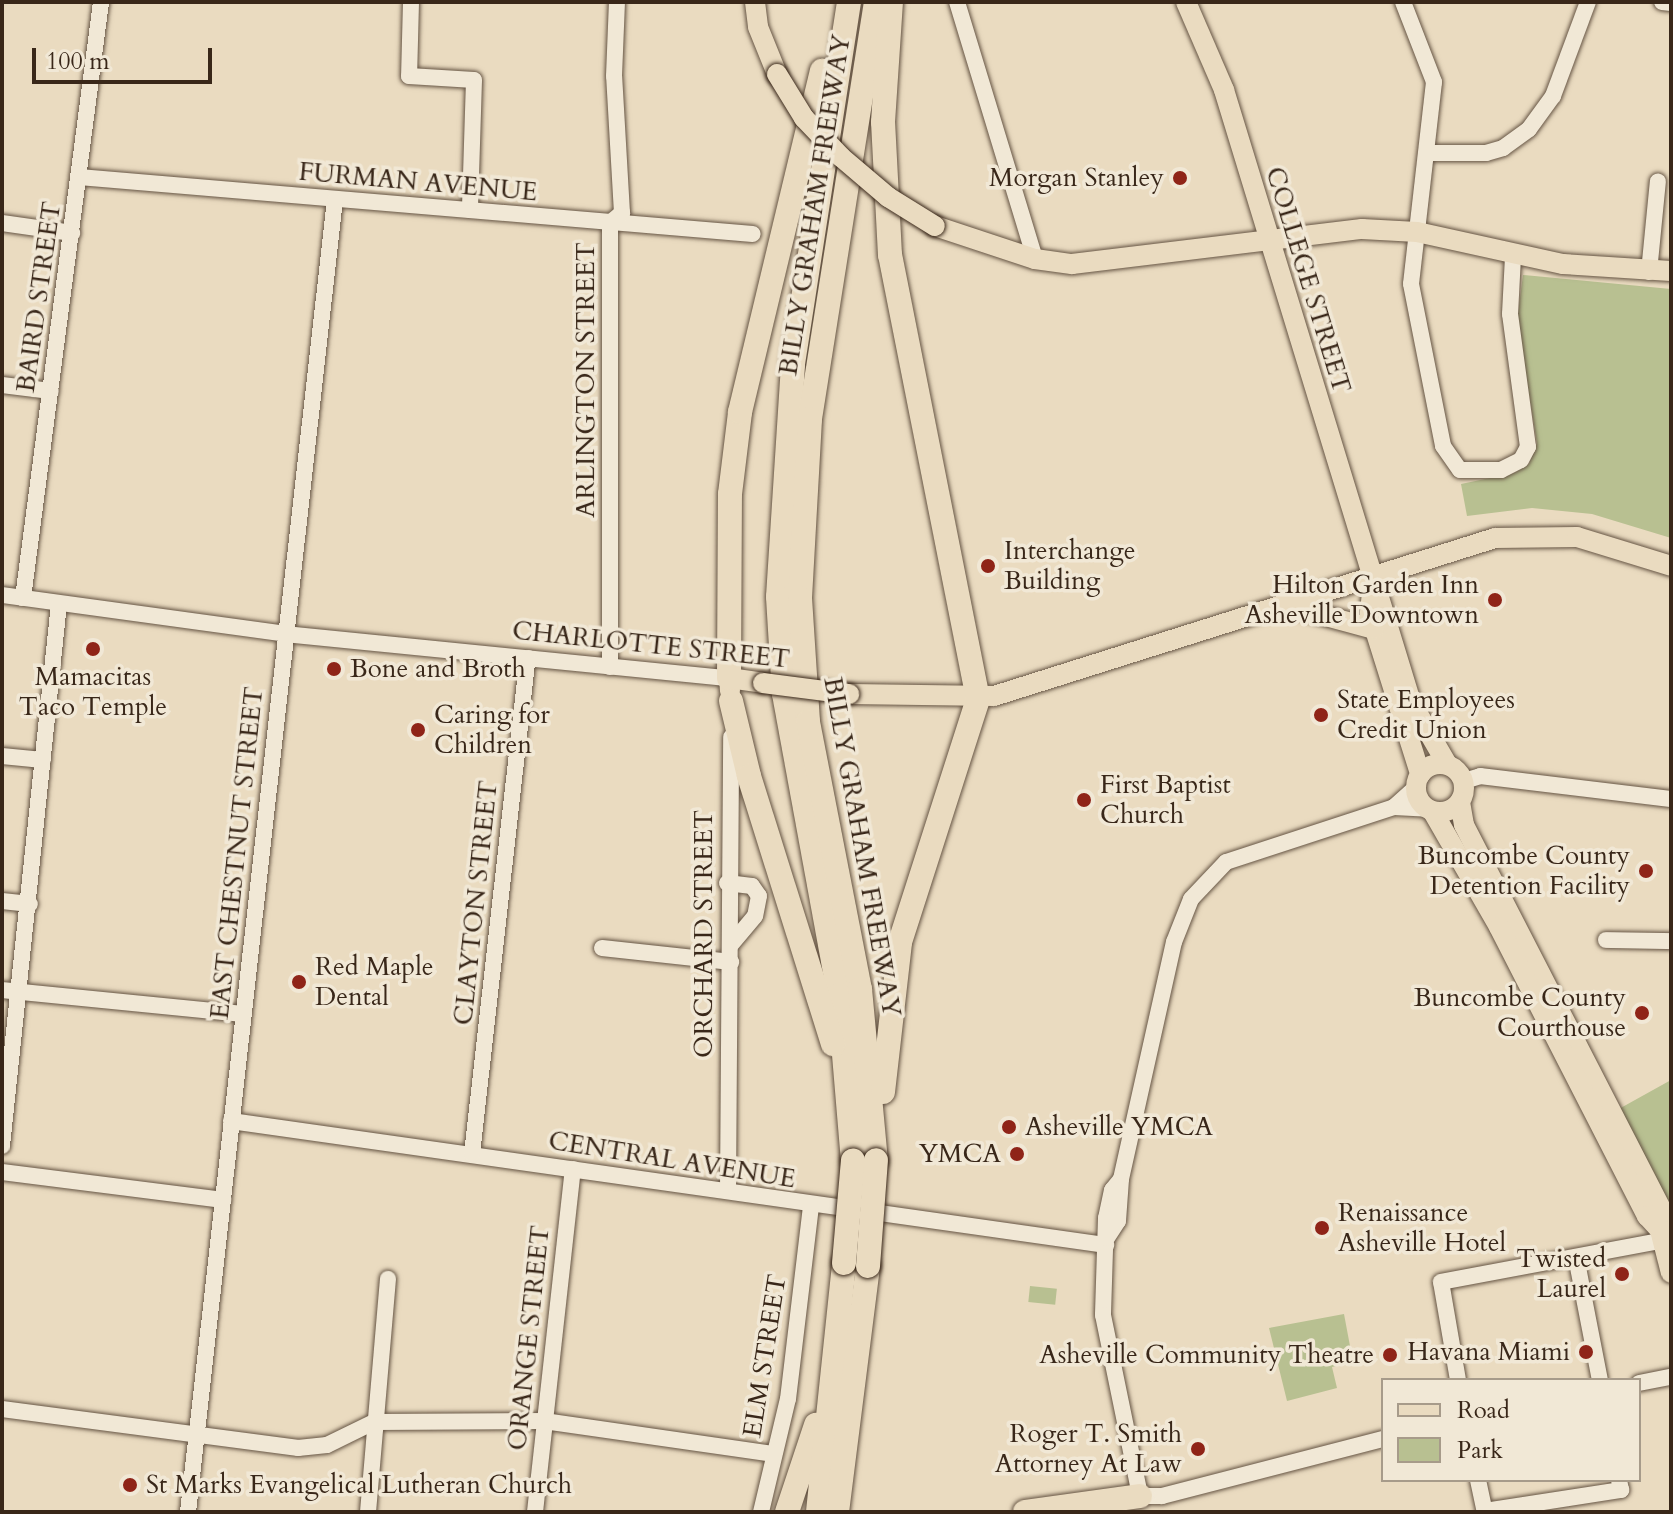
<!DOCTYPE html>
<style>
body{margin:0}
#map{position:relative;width:1673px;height:1514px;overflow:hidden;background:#eadbc0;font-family:Cardo,serif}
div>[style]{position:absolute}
.green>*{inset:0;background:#b8c091;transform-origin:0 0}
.roads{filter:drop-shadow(0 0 2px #655443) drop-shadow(0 0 2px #655443)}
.minor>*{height:16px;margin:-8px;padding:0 8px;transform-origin:8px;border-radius:8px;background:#f1e8d6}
.major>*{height:20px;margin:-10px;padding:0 10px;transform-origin:10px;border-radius:10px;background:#eadbc0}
.major>.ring{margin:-10px;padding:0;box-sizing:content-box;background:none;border:20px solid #eadbc0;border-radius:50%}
.highway>*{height:24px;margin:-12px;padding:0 12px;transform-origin:12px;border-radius:12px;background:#eadbc0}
.bridges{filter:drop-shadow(0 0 2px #392719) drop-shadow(0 0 2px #392719)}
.major-bridge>*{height:20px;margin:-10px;padding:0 10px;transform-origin:10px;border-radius:10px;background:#eadbc0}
.highway-bridge>*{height:24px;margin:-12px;padding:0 12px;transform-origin:12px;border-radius:12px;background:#eadbc0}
.dots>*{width:22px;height:22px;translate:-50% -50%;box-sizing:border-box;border:4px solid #f1e8d6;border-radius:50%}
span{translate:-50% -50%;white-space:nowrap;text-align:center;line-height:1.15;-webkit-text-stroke:7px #f1e8d6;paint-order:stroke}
.poi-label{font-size:26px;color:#392719}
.right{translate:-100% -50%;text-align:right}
.left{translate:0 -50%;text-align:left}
.street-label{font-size:26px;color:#392719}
.frame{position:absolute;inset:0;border:4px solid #392719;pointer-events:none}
.legend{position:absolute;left:1381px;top:1378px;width:260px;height:104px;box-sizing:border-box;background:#f1e8d6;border:2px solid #a79b8a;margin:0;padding:10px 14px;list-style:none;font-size:24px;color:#392719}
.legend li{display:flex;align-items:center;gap:16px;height:40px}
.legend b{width:40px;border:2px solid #a79b8a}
.scale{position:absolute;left:32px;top:48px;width:180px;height:36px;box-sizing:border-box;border:4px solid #392719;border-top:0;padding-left:10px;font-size:24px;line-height:28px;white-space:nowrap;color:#392719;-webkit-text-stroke:6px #f1e8d6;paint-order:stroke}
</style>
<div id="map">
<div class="green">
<i style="clip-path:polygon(1523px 275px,1671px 289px,1671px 538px,1592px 514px,1532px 508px,1467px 516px,1461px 484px,1514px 473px,1529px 464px,1537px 443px,1517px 321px)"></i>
<i style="clip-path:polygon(1671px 1080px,1671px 1228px,1666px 1203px,1617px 1110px)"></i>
<i style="left:1030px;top:1286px;width:27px;height:16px;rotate:6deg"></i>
<i style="clip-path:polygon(1344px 1314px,1353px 1362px,1332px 1367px,1337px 1388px,1287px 1401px,1269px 1328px)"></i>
</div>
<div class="roads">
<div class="minor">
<i style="left:411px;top:2px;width:74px;rotate:91.5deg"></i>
<i style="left:409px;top:76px;width:65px;rotate:3.5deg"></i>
<i style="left:474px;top:80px;width:130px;rotate:91.8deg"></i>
<i style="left:957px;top:2px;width:269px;rotate:73.1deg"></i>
<i style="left:1403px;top:2px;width:86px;rotate:68.8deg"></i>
<i style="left:1434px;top:82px;width:203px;rotate:96.5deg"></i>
<i style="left:1411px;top:284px;width:165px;rotate:78.8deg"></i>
<i style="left:1443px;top:446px;width:29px;rotate:55deg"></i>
<i style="left:1460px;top:470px;width:41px"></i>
<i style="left:1501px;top:470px;width:22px;rotate:-27deg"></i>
<i style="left:1521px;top:460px;width:15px;rotate:-62deg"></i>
<i style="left:1528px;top:447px;width:134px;rotate:-97.7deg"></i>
<i style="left:1510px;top:314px;width:58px;rotate:-87deg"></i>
<i style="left:1662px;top:2px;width:9px;rotate:6deg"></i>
<i style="left:1427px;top:153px;width:59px"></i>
<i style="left:1486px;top:153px;width:18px;rotate:-16deg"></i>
<i style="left:1503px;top:148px;width:32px;rotate:-36deg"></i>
<i style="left:1529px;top:129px;width:41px;rotate:-54deg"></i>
<i style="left:1553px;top:96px;width:100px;rotate:-69.6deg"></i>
<i style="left:79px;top:177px;width:676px;rotate:4.83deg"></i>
<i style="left:2px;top:223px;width:71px;rotate:8.1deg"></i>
<i style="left:1649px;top:272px;width:91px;rotate:-84.4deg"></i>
<i style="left:2px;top:385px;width:49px;rotate:7deg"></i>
<i style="left:2px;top:595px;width:286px;rotate:7.8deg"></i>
<i style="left:285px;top:634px;width:446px;rotate:5.7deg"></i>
<i style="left:23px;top:598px;width:601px;rotate:-82.54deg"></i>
<i style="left:610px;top:667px;width:444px;rotate:-90deg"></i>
<i style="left:610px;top:223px;width:16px;rotate:-40deg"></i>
<i style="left:622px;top:213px;width:137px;rotate:-93.3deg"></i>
<i style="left:614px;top:76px;width:74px;rotate:-87.7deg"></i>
<i style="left:2px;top:756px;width:41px;rotate:5.6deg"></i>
<i style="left:1464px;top:781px;width:17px;rotate:-17deg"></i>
<i style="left:1480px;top:776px;width:192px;rotate:6.9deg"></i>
<i style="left:1394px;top:807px;width:34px;rotate:3deg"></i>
<i style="left:727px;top:883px;width:25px;rotate:7deg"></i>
<i style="left:752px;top:886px;width:12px;rotate:55deg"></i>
<i style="left:759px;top:896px;width:20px;rotate:101deg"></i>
<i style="left:755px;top:916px;width:38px;rotate:130deg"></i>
<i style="left:2px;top:901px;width:28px;rotate:6deg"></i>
<i style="left:1606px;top:940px;width:65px;rotate:0.9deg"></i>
<i style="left:602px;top:948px;width:130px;rotate:6.2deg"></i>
<i style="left:2px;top:990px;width:242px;rotate:5.7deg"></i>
<i style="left:231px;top:1121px;width:884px;rotate:8.07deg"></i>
<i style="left:2px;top:1146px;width:545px;rotate:-84deg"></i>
<i style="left:472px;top:1154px;width:499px;rotate:-83.6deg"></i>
<i style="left:2px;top:1172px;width:223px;rotate:7.2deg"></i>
<i style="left:1121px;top:1179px;width:14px;rotate:129deg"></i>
<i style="left:1112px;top:1190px;width:29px;rotate:102deg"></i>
<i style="left:1106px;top:1218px;width:97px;rotate:91.8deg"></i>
<i style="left:1103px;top:1315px;width:185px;rotate:78.4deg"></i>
<i style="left:1140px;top:1496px;width:22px"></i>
<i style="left:1162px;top:1496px;width:228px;rotate:-14.5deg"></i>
<i style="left:728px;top:1191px;width:454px;rotate:-89.6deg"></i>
<i style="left:1107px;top:1238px;width:20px;rotate:-57deg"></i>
<i style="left:1118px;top:1221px;width:42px;rotate:-85.9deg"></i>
<i style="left:1121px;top:1179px;width:243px;rotate:-77.4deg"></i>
<i style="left:1174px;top:942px;width:46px;rotate:-68.4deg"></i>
<i style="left:1191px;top:899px;width:51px;rotate:-46.6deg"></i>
<i style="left:1226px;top:862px;width:177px;rotate:-18.1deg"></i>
<i style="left:1394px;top:807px;width:30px;rotate:-42deg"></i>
<i style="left:1576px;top:1257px;width:125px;rotate:79deg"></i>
<i style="left:1458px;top:1380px;width:99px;rotate:-99.8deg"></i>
<i style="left:1441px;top:1282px;width:234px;rotate:-10.6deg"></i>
<i style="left:1639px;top:1383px;width:33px;rotate:-11deg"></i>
<i style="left:2px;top:1409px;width:299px;rotate:7.5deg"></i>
<i style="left:298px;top:1448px;width:29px;rotate:-6deg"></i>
<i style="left:327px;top:1445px;width:52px;rotate:-26.1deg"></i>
<i style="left:374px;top:1422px;width:170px;rotate:-0.3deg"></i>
<i style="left:544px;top:1421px;width:231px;rotate:8.2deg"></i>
<i style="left:1478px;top:1480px;width:33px;rotate:78deg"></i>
<i style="left:1485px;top:1511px;width:138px;rotate:-8.8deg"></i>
<i style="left:1621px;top:1490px;width:10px;rotate:-101deg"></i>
<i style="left:188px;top:1512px;width:1320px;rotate:-83.61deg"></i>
<i style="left:368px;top:1512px;width:234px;rotate:-85.1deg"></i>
<i style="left:535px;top:1512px;width:345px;rotate:-83.7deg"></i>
<i style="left:761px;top:1512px;width:116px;rotate:-76.6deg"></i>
<i style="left:788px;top:1399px;width:194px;rotate:-83.2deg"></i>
</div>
<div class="major">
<i style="left:755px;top:2px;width:25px;rotate:83deg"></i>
<i style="left:758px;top:27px;width:51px;rotate:68deg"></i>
<i style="left:1186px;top:2px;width:96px;rotate:66.6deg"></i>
<i style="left:1224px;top:90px;width:640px;rotate:73.01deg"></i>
<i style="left:1411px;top:702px;width:72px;rotate:59.9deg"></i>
<i style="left:935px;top:226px;width:105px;rotate:18.3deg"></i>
<i style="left:1035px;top:259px;width:37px;rotate:8deg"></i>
<i style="left:1072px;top:264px;width:292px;rotate:-6.9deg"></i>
<i style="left:1362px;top:229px;width:55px;rotate:3.1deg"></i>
<i style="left:1417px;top:232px;width:149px;rotate:12.4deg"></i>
<i style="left:1563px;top:264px;width:108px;rotate:3.7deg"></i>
<i style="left:1373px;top:583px;width:31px;rotate:96deg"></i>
<i style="left:1370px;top:614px;width:168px;rotate:72.6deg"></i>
<i style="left:1285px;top:605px;width:92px;rotate:15.1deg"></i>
<i style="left:730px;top:691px;width:13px;rotate:-94deg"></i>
<i style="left:729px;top:678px;width:34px;rotate:8deg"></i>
<i style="left:849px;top:694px;width:145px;rotate:0.8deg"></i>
<i style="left:994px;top:696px;width:525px;rotate:-17.5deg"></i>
<i style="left:1495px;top:538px;width:82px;rotate:-0.7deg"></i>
<i style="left:1577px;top:537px;width:98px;rotate:17.1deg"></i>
<i class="ring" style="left:1416px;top:764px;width:28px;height:28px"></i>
<i style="left:1460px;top:802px;width:23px;rotate:80deg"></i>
<i style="left:1464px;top:825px;width:432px;rotate:62.8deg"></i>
<i style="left:1661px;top:1209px;width:21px;rotate:93deg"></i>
<i style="left:1660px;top:1230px;width:44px;rotate:75.7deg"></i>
<i style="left:1433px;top:812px;width:133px;rotate:60.1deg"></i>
<i style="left:1499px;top:927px;width:325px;rotate:62.9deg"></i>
<i style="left:1647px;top:1216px;width:19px;rotate:47deg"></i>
</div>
<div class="highway">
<i style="left:849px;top:2px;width:367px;rotate:98.8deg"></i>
<i style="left:793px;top:365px;width:232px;rotate:93.7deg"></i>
<i style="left:778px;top:597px;width:97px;rotate:86.5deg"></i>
<i style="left:784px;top:694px;width:306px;rotate:79.6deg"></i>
<i style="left:839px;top:995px;width:166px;rotate:85.2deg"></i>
<i style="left:876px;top:2px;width:422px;rotate:99deg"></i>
<i style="left:810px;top:419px;width:179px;rotate:93.2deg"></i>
<i style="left:800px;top:598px;width:124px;rotate:86.3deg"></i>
<i style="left:808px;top:722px;width:272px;rotate:79deg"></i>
<i style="left:860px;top:989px;width:172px;rotate:84.7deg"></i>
<i style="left:729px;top:678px;width:184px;rotate:-89.7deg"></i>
<i style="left:730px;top:494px;width:83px;rotate:-83deg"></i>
<i style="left:740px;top:412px;width:351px;rotate:-76.5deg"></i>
<i style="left:731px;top:701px;width:77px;rotate:76.5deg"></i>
<i style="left:749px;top:776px;width:281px;rotate:72.6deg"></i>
<i style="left:883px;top:1092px;width:151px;rotate:-83.5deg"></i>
<i style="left:900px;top:942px;width:255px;rotate:-72.2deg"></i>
<i style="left:978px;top:699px;width:453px;rotate:-101.2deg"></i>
<i style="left:890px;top:255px;width:133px;rotate:-93deg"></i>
<i style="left:883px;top:122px;width:120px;rotate:-86.2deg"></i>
<i style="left:787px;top:1512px;width:92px;rotate:-71.6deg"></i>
<i style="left:818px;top:1512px;width:250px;rotate:-84deg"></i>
<i style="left:837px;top:1512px;width:248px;rotate:-82.8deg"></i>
<i style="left:1025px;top:1512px;width:116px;rotate:-7.9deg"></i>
</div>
</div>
<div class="bridges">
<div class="major-bridge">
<i style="left:777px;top:74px;width:52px;rotate:58.5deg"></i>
<i style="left:804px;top:118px;width:54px;rotate:46.5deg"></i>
<i style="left:841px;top:157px;width:62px;rotate:40.4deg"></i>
<i style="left:888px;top:197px;width:55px;rotate:31.7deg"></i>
<i style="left:763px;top:683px;width:87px;rotate:7.3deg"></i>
</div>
<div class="highway-bridge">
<i style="left:844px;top:1263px;width:103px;rotate:-85deg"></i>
<i style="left:868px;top:1266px;width:106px;rotate:-85.7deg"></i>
</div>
</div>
<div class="dots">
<i style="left:1180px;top:178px;background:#8f2418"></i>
<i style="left:988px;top:566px;background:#8f2418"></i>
<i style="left:1495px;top:600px;background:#8f2418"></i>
<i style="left:93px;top:649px;background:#8f2418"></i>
<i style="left:334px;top:669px;background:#8f2418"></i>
<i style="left:1321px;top:715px;background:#8f2418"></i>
<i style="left:418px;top:730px;background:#8f2418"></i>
<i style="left:1084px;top:800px;background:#8f2418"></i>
<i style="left:1646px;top:871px;background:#8f2418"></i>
<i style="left:299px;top:982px;background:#8f2418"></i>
<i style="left:1642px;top:1013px;background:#8f2418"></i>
<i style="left:1009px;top:1127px;background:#8f2418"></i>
<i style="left:1017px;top:1154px;background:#8f2418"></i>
<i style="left:1322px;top:1228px;background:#8f2418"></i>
<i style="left:1622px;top:1274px;background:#8f2418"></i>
<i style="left:1586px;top:1352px;background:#8f2418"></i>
<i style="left:1390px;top:1355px;background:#8f2418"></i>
<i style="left:1198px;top:1449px;background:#8f2418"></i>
<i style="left:130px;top:1485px;background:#8f2418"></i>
</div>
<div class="poi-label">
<span class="right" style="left:1164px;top:178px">Morgan Stanley</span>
<span class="left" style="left:1004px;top:566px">Interchange<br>Building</span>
<span class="right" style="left:1479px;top:600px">Hilton Garden Inn<br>Asheville Downtown</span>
<span class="left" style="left:350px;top:669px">Bone and Broth</span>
<span style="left:93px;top:692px">Mamacitas<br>Taco Temple</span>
<span class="left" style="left:1337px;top:715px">State Employees<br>Credit Union</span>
<span class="left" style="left:434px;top:730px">Caring for<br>Children</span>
<span class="left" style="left:1100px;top:800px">First Baptist<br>Church</span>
<span class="right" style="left:1630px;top:871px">Buncombe County<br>Detention Facility</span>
<span class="left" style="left:315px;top:982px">Red Maple<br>Dental</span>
<span class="right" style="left:1626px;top:1013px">Buncombe County<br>Courthouse</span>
<span class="left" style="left:1025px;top:1127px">Asheville YMCA</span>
<span class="right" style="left:1001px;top:1154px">YMCA</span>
<span class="left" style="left:1338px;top:1228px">Renaissance<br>Asheville Hotel</span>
<span class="right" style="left:1606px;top:1274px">Twisted<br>Laurel</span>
<span class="right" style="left:1570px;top:1352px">Havana Miami</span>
<span class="right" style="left:1374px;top:1355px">Asheville Community Theatre</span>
<span class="right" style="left:1182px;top:1449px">Roger T. Smith<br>Attorney At Law</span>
<span class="left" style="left:146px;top:1485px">St Marks Evangelical Lutheran Church</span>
</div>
<div class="street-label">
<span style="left:418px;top:182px;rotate:5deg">FURMAN AVENUE</span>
<span style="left:815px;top:205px;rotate:-81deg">BILLY GRAHAM FREEWAY</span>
<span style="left:1308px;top:280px;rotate:73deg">COLLEGE STREET</span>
<span style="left:39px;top:297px;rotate:-82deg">BAIRD STREET</span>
<span style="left:586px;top:380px;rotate:-90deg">ARLINGTON STREET</span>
<span style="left:651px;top:645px;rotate:6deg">CHARLOTTE STREET</span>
<span style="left:862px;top:847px;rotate:80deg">BILLY GRAHAM FREEWAY</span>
<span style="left:237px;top:853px;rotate:-84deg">EAST CHESTNUT STREET</span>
<span style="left:476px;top:903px;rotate:-84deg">CLAYTON STREET</span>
<span style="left:704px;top:934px;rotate:-90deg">ORCHARD STREET</span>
<span style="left:672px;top:1160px;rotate:9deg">CENTRAL AVENUE</span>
<span style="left:529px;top:1338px;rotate:-84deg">ORANGE STREET</span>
<span style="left:765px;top:1356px;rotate:-81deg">ELM STREET</span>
</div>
<div class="frame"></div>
<ul class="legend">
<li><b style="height:10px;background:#eadbc0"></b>Road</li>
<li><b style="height:22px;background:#b8c091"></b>Park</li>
</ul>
<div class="scale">100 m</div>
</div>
